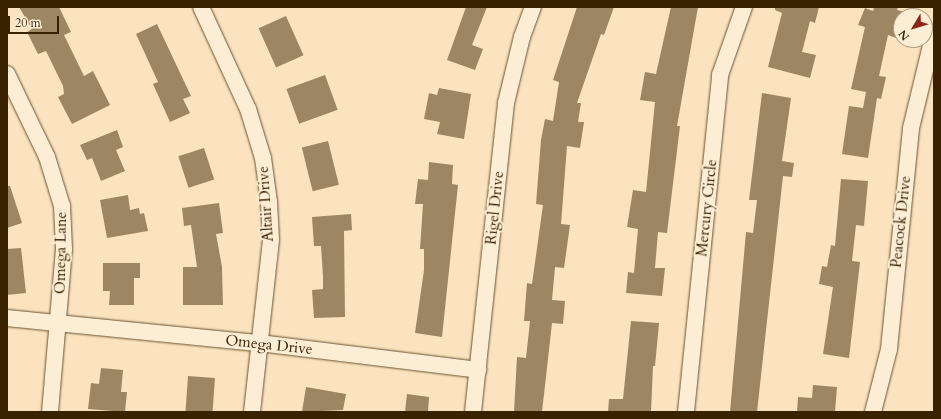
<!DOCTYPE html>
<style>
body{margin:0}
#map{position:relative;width:941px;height:419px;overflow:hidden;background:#fae3be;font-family:Cardo,serif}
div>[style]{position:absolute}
.building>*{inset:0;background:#9d8663;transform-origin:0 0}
.roads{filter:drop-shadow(0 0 1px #695230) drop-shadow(0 0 1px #695230)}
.minor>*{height:16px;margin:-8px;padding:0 8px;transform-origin:8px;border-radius:8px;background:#fcedd5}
span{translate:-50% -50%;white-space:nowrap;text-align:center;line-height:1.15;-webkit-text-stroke:4px #fcedd5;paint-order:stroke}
.street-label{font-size:15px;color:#392200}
.frame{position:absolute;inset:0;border:8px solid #392200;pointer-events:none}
.north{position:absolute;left:893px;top:8px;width:40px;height:40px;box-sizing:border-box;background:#fcedd5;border:1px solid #ae9c80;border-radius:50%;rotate:232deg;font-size:11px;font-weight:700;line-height:16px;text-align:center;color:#392200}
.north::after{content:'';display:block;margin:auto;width:14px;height:18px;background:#8f2418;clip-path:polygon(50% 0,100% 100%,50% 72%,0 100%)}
.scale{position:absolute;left:8px;top:16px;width:51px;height:18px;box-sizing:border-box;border:2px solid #392200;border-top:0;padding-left:5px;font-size:12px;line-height:14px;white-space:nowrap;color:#392200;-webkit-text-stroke:3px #fcedd5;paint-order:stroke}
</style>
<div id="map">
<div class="building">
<i style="clip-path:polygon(19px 7px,59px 7px,71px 32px,64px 35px,84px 76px,93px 71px,110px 105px,72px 124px,58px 97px,64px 94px,63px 86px,46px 51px,38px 54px,27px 32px,32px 29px)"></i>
<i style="clip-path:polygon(466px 7px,487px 7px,472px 45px,483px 49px,475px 70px,447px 60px)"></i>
<i style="clip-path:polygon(577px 7px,614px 7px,604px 35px,601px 34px,577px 103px,581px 103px,578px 122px,584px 122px,580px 148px,567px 146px,561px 224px,570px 225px,564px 268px,555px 267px,552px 300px,565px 301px,563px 324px,552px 323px,542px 412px,514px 412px,517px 357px,526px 358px,530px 321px,524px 321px,527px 283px,532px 284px,543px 205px,536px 204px,541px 140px,545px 119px,553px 121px,559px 82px,553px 80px)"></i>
<i style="clip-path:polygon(671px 7px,698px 7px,677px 126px,680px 126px,667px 233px,658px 232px,655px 268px,665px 268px,662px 296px,626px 293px,628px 272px,634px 273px,638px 229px,627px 227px,633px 190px,646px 192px,655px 102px,640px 100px,645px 72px,656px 74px)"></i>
<i style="clip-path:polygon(775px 7px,819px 7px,815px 23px,810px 21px,802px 52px,816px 55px,810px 78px,768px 67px,782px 13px,775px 10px)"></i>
<i style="clip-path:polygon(874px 7px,898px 7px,897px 10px,905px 12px,901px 16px,896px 38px,888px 35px,879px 76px,886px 77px,881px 99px,877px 98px,868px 158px,842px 154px,849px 106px,863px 108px,866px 92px,851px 89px,865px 27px,858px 25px,865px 8px,873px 11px)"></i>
<i style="left:286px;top:16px;width:43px;height:30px;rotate:66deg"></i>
<i style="clip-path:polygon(157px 24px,191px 96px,183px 99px,190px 113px,170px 122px,153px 84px,158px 82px,136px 34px)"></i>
<i style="left:325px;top:75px;width:37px;height:41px;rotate:70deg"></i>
<i style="clip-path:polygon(439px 88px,471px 94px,464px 139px,437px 134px,440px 122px,424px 119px,429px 93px,437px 95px)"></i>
<i style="clip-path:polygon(762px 93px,791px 98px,782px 161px,794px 163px,792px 177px,783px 176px,757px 412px,730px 412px,746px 232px,753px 233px,757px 200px,749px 200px)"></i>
<i style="clip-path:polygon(117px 130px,123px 147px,116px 150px,125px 171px,101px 181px,92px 158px,87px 160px,80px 145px)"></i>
<i style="left:328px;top:141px;width:45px;height:27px;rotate:76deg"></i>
<i style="left:204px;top:148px;width:33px;height:27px;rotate:72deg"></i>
<i style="clip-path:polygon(429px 162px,453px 165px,452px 184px,458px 185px,442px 337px,415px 333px,424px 270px,424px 249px,420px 249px,423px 204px,415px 204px,418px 179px,428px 180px)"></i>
<i style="clip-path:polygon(841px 179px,868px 181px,864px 226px,856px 225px,852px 261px,860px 262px,849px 358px,823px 354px,833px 287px,819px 284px,822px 266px,827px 267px,831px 245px,835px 246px)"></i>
<i style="clip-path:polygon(7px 186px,10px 186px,22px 223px,7px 228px)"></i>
<i style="clip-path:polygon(128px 195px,130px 210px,139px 208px,140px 214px,144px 213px,148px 231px,107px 238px,100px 200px)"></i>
<i style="clip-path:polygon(219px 203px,223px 233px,216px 234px,222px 267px,223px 305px,183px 305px,183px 267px,197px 267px,191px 225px,184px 226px,182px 208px)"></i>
<i style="clip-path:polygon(351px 214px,352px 230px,344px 231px,345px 317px,314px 318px,312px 290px,323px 289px,323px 276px,321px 246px,314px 246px,312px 217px)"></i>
<i style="clip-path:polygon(21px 248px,26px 293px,7px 295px,7px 249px)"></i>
<i style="clip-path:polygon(103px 263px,140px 263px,140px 278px,134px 278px,134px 305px,109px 305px,110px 291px,103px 291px)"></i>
<i style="clip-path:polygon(631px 321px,659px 323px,655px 366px,653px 366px,651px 412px,608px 412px,609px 399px,623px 399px)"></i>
<i style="clip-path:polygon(101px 368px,123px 370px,121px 392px,127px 392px,125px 412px,88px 409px,91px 383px,99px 384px)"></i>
<i style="left:188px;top:376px;width:27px;height:36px;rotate:4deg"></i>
<i style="clip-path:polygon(813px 385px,837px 387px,835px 412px,797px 412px,798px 397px,812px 398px)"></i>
<i style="clip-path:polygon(306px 387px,346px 394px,343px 410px,302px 412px)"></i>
<i style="clip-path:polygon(407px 394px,429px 397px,428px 412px,405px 412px)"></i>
</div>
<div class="roads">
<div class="minor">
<i style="left:201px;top:7px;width:112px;rotate:65.3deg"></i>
<i style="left:248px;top:109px;width:51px;rotate:73deg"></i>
<i style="left:263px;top:158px;width:44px;rotate:82.2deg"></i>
<i style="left:269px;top:202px;width:38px;rotate:87deg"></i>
<i style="left:271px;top:240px;width:173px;rotate:96.3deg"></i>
<i style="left:7px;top:74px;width:92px;rotate:64.3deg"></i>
<i style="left:47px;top:157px;width:51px;rotate:73deg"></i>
<i style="left:62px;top:206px;width:43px;rotate:87.3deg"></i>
<i style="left:64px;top:249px;width:164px;rotate:94.9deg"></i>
<i style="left:7px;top:318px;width:253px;rotate:5.7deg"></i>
<i style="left:259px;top:343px;width:221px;rotate:7deg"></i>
<i style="left:473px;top:412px;width:311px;rotate:-83.9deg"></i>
<i style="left:506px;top:103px;width:68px;rotate:-76.4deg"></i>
<i style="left:522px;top:37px;width:32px;rotate:-70deg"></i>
<i style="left:686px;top:412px;width:339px;rotate:-84.2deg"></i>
<i style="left:720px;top:75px;width:72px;rotate:-70.6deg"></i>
<i style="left:873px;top:412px;width:65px;rotate:-75.7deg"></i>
<i style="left:889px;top:349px;width:222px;rotate:-84.3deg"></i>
<i style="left:911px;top:128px;width:98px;rotate:-76.4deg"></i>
</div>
</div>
<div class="street-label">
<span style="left:266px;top:204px;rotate:-94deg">Altair Drive</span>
<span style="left:495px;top:208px;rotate:-84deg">Rigel Drive</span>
<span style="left:707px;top:208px;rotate:-84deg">Mercury Circle</span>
<span style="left:901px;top:222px;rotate:-84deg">Peacock Drive</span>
<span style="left:61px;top:253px;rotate:-89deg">Omega Lane</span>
<span style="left:269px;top:345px;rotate:6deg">Omega Drive</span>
</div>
<div class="frame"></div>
<div class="north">N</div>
<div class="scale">20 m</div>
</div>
